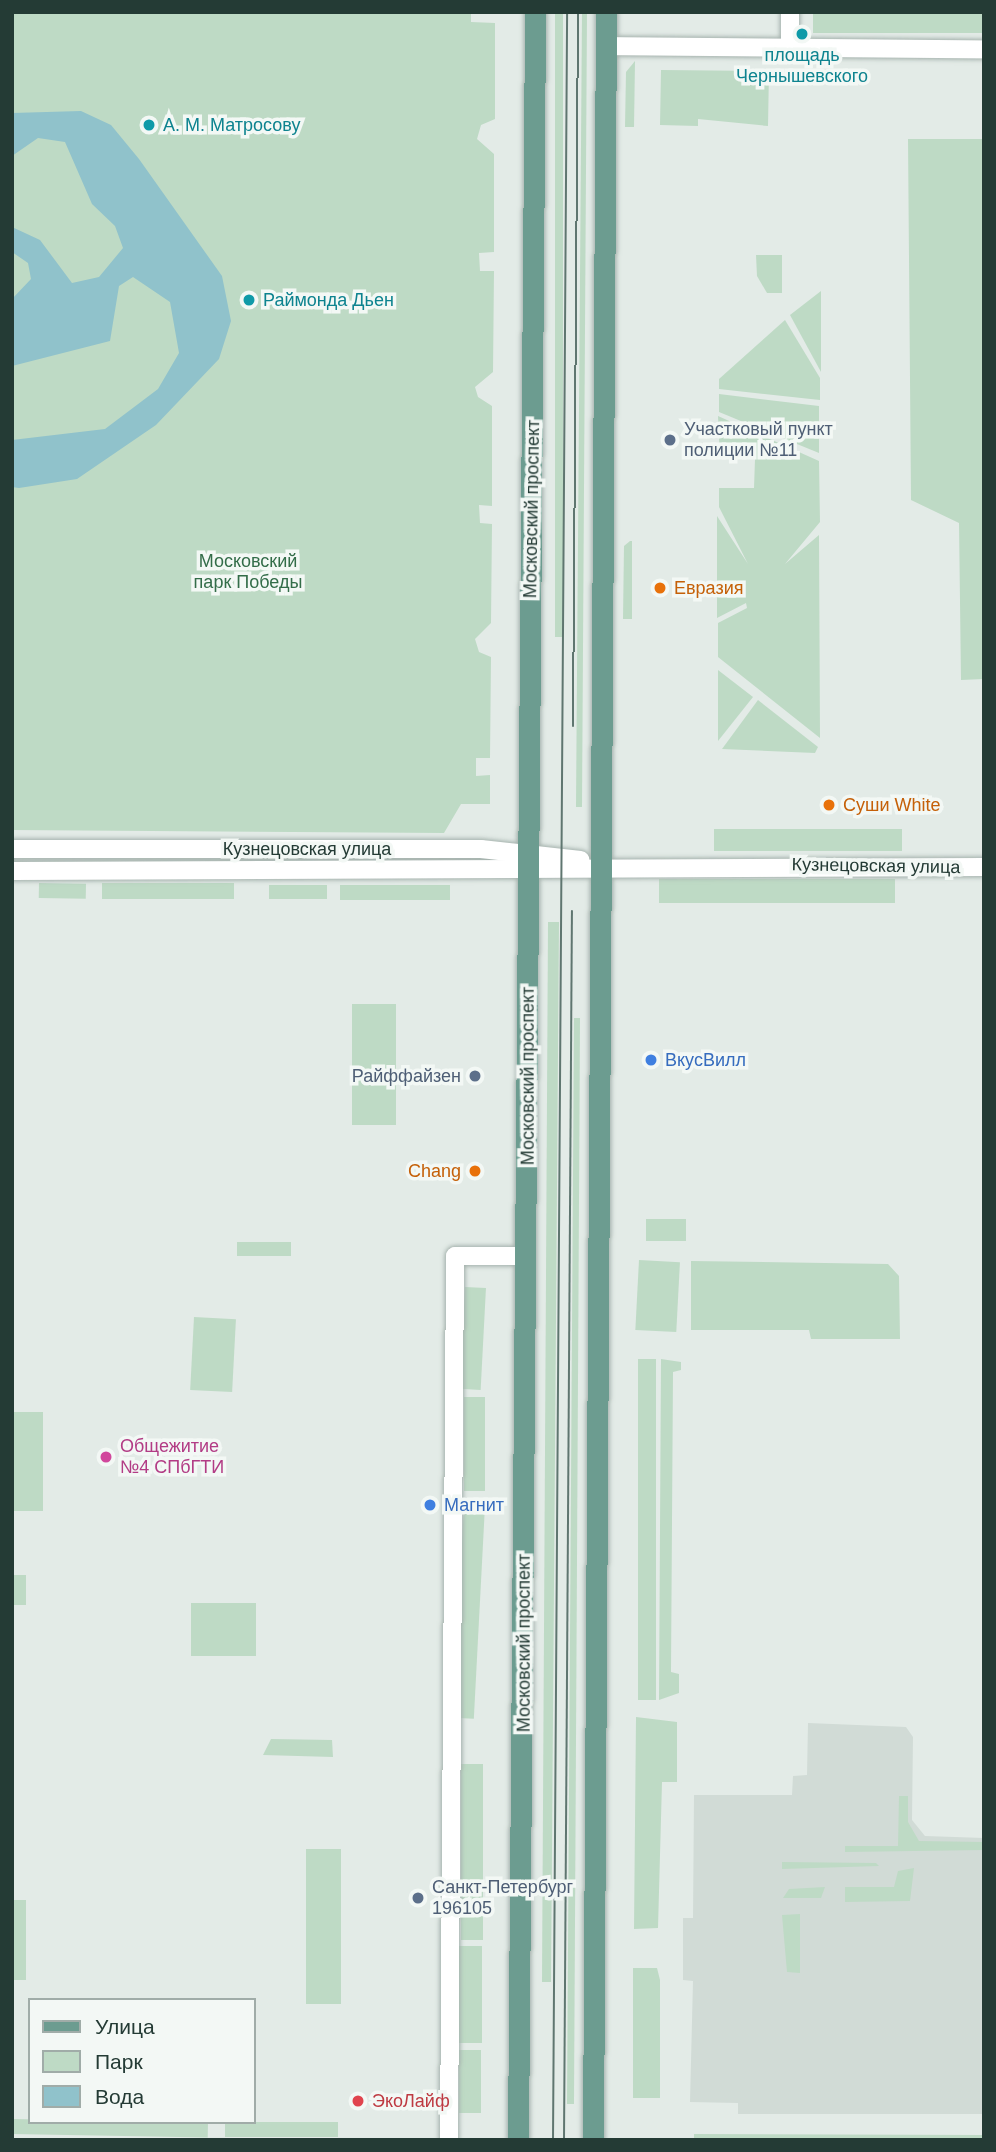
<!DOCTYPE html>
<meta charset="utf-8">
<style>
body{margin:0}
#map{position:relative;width:996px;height:2152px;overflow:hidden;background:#e3ebe7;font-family:Helvetica,sans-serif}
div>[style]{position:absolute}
.built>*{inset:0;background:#d1dbd6}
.green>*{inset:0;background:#bedac5;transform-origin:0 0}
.water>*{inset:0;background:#90c2cb}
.roads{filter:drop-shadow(0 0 2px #a6b3ae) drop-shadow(0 0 2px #a6b3ae)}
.street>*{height:18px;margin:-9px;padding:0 9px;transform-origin:9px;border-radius:9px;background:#fff}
.primary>*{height:21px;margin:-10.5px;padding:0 10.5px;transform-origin:10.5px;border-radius:10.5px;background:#6c9c90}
.tram>*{height:2px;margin:-1px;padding:0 1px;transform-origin:1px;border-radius:1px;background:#5f7670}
.dots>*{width:19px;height:19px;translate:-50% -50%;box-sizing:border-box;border:4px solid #f3f8f5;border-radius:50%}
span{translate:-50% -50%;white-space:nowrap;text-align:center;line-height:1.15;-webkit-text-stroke:7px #f3f8f5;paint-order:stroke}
.culture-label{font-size:18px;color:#0d838f}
.left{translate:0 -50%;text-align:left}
.service-label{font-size:18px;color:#4e5e75}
.right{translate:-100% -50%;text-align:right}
.street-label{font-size:18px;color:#243b35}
.park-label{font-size:18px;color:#336d49}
.food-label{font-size:18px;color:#c56008}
.shop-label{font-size:18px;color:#366cbe}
.hotel-label{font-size:18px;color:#b23c85}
.health-label{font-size:18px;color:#be3a42}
.frame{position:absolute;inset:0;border:14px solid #243b35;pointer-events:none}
.legend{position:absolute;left:28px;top:1998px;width:228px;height:126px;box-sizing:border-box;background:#f3f8f5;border:2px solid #a0aca8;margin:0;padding:9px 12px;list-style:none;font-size:21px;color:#243b35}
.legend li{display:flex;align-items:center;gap:14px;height:35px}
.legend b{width:35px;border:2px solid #a0aca8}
</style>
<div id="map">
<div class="built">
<i style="clip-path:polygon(808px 1723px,906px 1727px,913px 1737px,912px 1820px,925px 1836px,984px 1838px,984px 2114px,738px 2114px,738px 2103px,690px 2102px,693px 1981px,683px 1980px,683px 1918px,693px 1918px,694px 1795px,792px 1795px,793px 1776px,807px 1775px)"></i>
</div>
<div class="green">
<i style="clip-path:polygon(12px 12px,471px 12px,471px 22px,495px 23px,495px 119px,481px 125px,477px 139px,494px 154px,494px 252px,479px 253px,480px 271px,494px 271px,493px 372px,475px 387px,478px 397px,492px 406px,492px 506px,479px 505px,480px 523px,492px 524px,491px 623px,475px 639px,479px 652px,491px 657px,490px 758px,476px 758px,476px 776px,490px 775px,490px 804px,461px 804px,444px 833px,12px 830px)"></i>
<i style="left:555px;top:12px;width:8px;height:625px"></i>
<i style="clip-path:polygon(582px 12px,587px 12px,582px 807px,576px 807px)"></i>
<i style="left:813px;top:12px;width:171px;height:21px"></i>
<i style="clip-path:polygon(635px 61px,634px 127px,625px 127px,626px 72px)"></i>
<i style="clip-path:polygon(661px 70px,769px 71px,768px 126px,698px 119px,698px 126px,660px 125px)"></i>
<i style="clip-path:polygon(908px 139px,984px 139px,984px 679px,961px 680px,959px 523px,911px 500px)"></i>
<i style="clip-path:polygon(756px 255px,782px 255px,782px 293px,767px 293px,757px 276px)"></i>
<i style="clip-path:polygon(821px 291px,821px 372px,790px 315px)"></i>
<i style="clip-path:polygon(785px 320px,820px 378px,820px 400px,719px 389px,719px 379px)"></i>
<i style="clip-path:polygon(719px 394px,819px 406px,819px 453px,719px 412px)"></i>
<i style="clip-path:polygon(718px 416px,819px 461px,820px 522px,785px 564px,819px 535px,820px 738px,718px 657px,718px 623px,747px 608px,746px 603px,717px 618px,717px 516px,748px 564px,719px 507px,719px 488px,754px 488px,755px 459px,720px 459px)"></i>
<i style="clip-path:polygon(630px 541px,632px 541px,632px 619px,623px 619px,624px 546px)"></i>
<i style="clip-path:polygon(718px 670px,753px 697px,718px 741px)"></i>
<i style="clip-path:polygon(758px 700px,818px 747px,815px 753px,722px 749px)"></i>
<i style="left:714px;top:829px;width:188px;height:22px"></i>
<i style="left:659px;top:879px;width:236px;height:24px"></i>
<i style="left:39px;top:883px;width:47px;height:15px;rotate:1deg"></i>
<i style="left:102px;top:883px;width:132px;height:16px"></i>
<i style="left:269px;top:885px;width:58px;height:14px"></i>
<i style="left:340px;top:885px;width:110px;height:15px"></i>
<i style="clip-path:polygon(548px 922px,559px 922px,551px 1982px,542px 1982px)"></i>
<i style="left:396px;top:1004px;width:121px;height:44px;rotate:90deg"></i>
<i style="clip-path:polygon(574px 1018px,580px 1018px,574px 2104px,567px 2104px)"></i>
<i style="left:646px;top:1219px;width:40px;height:22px"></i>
<i style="left:291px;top:1242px;width:14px;height:54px;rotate:90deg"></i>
<i style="left:639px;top:1260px;width:41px;height:70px;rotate:3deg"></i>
<i style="clip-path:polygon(691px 1261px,888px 1264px,899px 1276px,900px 1339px,811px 1339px,809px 1330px,691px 1330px)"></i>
<i style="left:465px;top:1287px;width:21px;height:102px;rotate:3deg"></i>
<i style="left:194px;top:1317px;width:42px;height:73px;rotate:3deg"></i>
<i style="left:638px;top:1359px;width:18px;height:341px"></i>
<i style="clip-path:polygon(661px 1359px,681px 1362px,681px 1370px,673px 1372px,671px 1672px,679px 1674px,679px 1693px,659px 1700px)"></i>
<i style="left:464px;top:1397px;width:21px;height:94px"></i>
<i style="left:12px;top:1412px;width:31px;height:99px"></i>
<i style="left:464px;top:1505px;width:21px;height:213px;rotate:3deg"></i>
<i style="left:12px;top:1575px;width:14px;height:30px"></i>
<i style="left:191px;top:1603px;width:65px;height:53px"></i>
<i style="clip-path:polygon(636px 1717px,677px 1722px,677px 1782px,662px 1782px,658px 1928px,634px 1929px)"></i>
<i style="clip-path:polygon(271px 1739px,332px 1740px,333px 1757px,263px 1755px)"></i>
<i style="left:461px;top:1764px;width:22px;height:176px"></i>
<i style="clip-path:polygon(899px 1796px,908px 1796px,908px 1822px,919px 1841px,984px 1842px,984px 1850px,845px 1852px,845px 1846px,898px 1846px)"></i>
<i style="left:306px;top:1849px;width:35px;height:155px"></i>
<i style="clip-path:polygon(782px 1862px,876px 1863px,879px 1866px,782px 1869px)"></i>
<i style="clip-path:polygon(914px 1868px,910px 1901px,845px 1902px,845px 1887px,894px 1887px,898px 1871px)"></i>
<i style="clip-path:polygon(825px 1887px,821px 1898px,783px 1898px,789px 1889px)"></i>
<i style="left:12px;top:1900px;width:14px;height:80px"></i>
<i style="clip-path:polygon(800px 1914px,800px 1973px,787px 1972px,782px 1915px)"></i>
<i style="left:459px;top:1946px;width:23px;height:97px"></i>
<i style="clip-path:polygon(633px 1968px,657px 1968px,660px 1980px,660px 2098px,633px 2098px)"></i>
<i style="left:459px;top:2050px;width:22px;height:63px"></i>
<i style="left:12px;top:2119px;width:196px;height:15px;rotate:1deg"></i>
<i style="left:225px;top:2122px;width:113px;height:15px"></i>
<i style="clip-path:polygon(694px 2134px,984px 2135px,984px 2140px,694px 2140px)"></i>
</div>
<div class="water">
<i style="clip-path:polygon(81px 111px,111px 125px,139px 159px,222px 276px,231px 321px,219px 359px,156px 425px,77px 479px,19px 488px,12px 487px,12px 440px,105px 429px,158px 389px,179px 353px,170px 302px,133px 277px,119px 286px,110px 341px,12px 366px,12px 299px,31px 279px,28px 263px,12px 252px,12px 227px,40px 240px,72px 283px,99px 277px,123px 248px,115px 226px,92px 204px,65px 142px,38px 138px,12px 156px,12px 113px)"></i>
</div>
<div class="roads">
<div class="street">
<i style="left:605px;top:46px;width:379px;rotate:0.5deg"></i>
<i style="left:790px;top:48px;width:36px;rotate:-90deg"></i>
<i style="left:12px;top:849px;width:469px"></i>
<i style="left:481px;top:849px;width:100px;rotate:6.3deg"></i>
<i style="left:12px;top:871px;width:972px;rotate:-0.24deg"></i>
<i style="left:449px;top:2140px;width:884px;rotate:-89.61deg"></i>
<i style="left:455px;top:1256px;width:72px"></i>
</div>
<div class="primary">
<i style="left:518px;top:2140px;width:2128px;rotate:-89.54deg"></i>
<i style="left:593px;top:2140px;width:2128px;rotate:-89.65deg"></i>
</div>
</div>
<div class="tram">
<i style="left:573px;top:726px;width:714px;rotate:-89.6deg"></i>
<i style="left:553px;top:2140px;width:2128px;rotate:-89.62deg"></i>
<i style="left:564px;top:2140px;width:1229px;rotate:-89.63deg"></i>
</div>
<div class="dots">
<i style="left:802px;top:34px;background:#0f9aa8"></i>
<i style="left:149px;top:125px;background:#0f9aa8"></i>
<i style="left:249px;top:300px;background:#0f9aa8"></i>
<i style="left:670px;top:440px;background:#5c6f8a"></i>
<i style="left:660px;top:588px;background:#e8710a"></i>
<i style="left:829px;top:805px;background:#e8710a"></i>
<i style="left:651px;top:1060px;background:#3f7fe0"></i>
<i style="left:475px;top:1076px;background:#5c6f8a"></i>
<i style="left:475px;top:1171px;background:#e8710a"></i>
<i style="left:106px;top:1457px;background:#d1479c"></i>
<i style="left:430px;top:1505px;background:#3f7fe0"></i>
<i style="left:418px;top:1898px;background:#5c6f8a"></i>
<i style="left:358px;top:2101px;background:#e0444e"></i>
</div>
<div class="culture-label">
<span style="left:802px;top:66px">площадь<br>Чернышевского</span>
<span class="left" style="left:163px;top:125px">А. М. Матросову</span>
<span class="left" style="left:263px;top:300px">Раймонда Дьен</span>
</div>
<div class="service-label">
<span class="left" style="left:684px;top:440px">Участковый пункт<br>полиции №11</span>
<span class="right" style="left:461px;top:1076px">Райффайзен</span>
<span class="left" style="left:432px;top:1898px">Санкт-Петербург<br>196105</span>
</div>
<div class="street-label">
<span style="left:532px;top:509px;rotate:-89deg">Московский проспект</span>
<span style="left:307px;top:849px">Кузнецовская улица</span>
<span style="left:876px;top:866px;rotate:1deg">Кузнецовская улица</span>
<span style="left:528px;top:1076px;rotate:-90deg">Московский проспект</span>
<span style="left:524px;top:1643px;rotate:-90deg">Московский проспект</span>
</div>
<div class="park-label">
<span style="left:248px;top:572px">Московский<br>парк Победы</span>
</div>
<div class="food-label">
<span class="left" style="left:674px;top:588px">Евразия</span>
<span class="left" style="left:843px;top:805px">Суши White</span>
<span class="right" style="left:461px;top:1171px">Chang</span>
</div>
<div class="shop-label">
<span class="left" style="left:665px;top:1060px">ВкусВилл</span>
<span class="left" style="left:444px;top:1505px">Магнит</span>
</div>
<div class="hotel-label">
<span class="left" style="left:120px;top:1457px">Общежитие<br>№4 СПбГТИ</span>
</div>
<div class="health-label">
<span class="left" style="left:372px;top:2101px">ЭкоЛайф</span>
</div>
<div class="frame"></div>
<ul class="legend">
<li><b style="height:9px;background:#6c9c90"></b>Улица</li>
<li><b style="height:19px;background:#bedac5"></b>Парк</li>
<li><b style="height:19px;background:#90c2cb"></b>Вода</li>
</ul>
</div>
